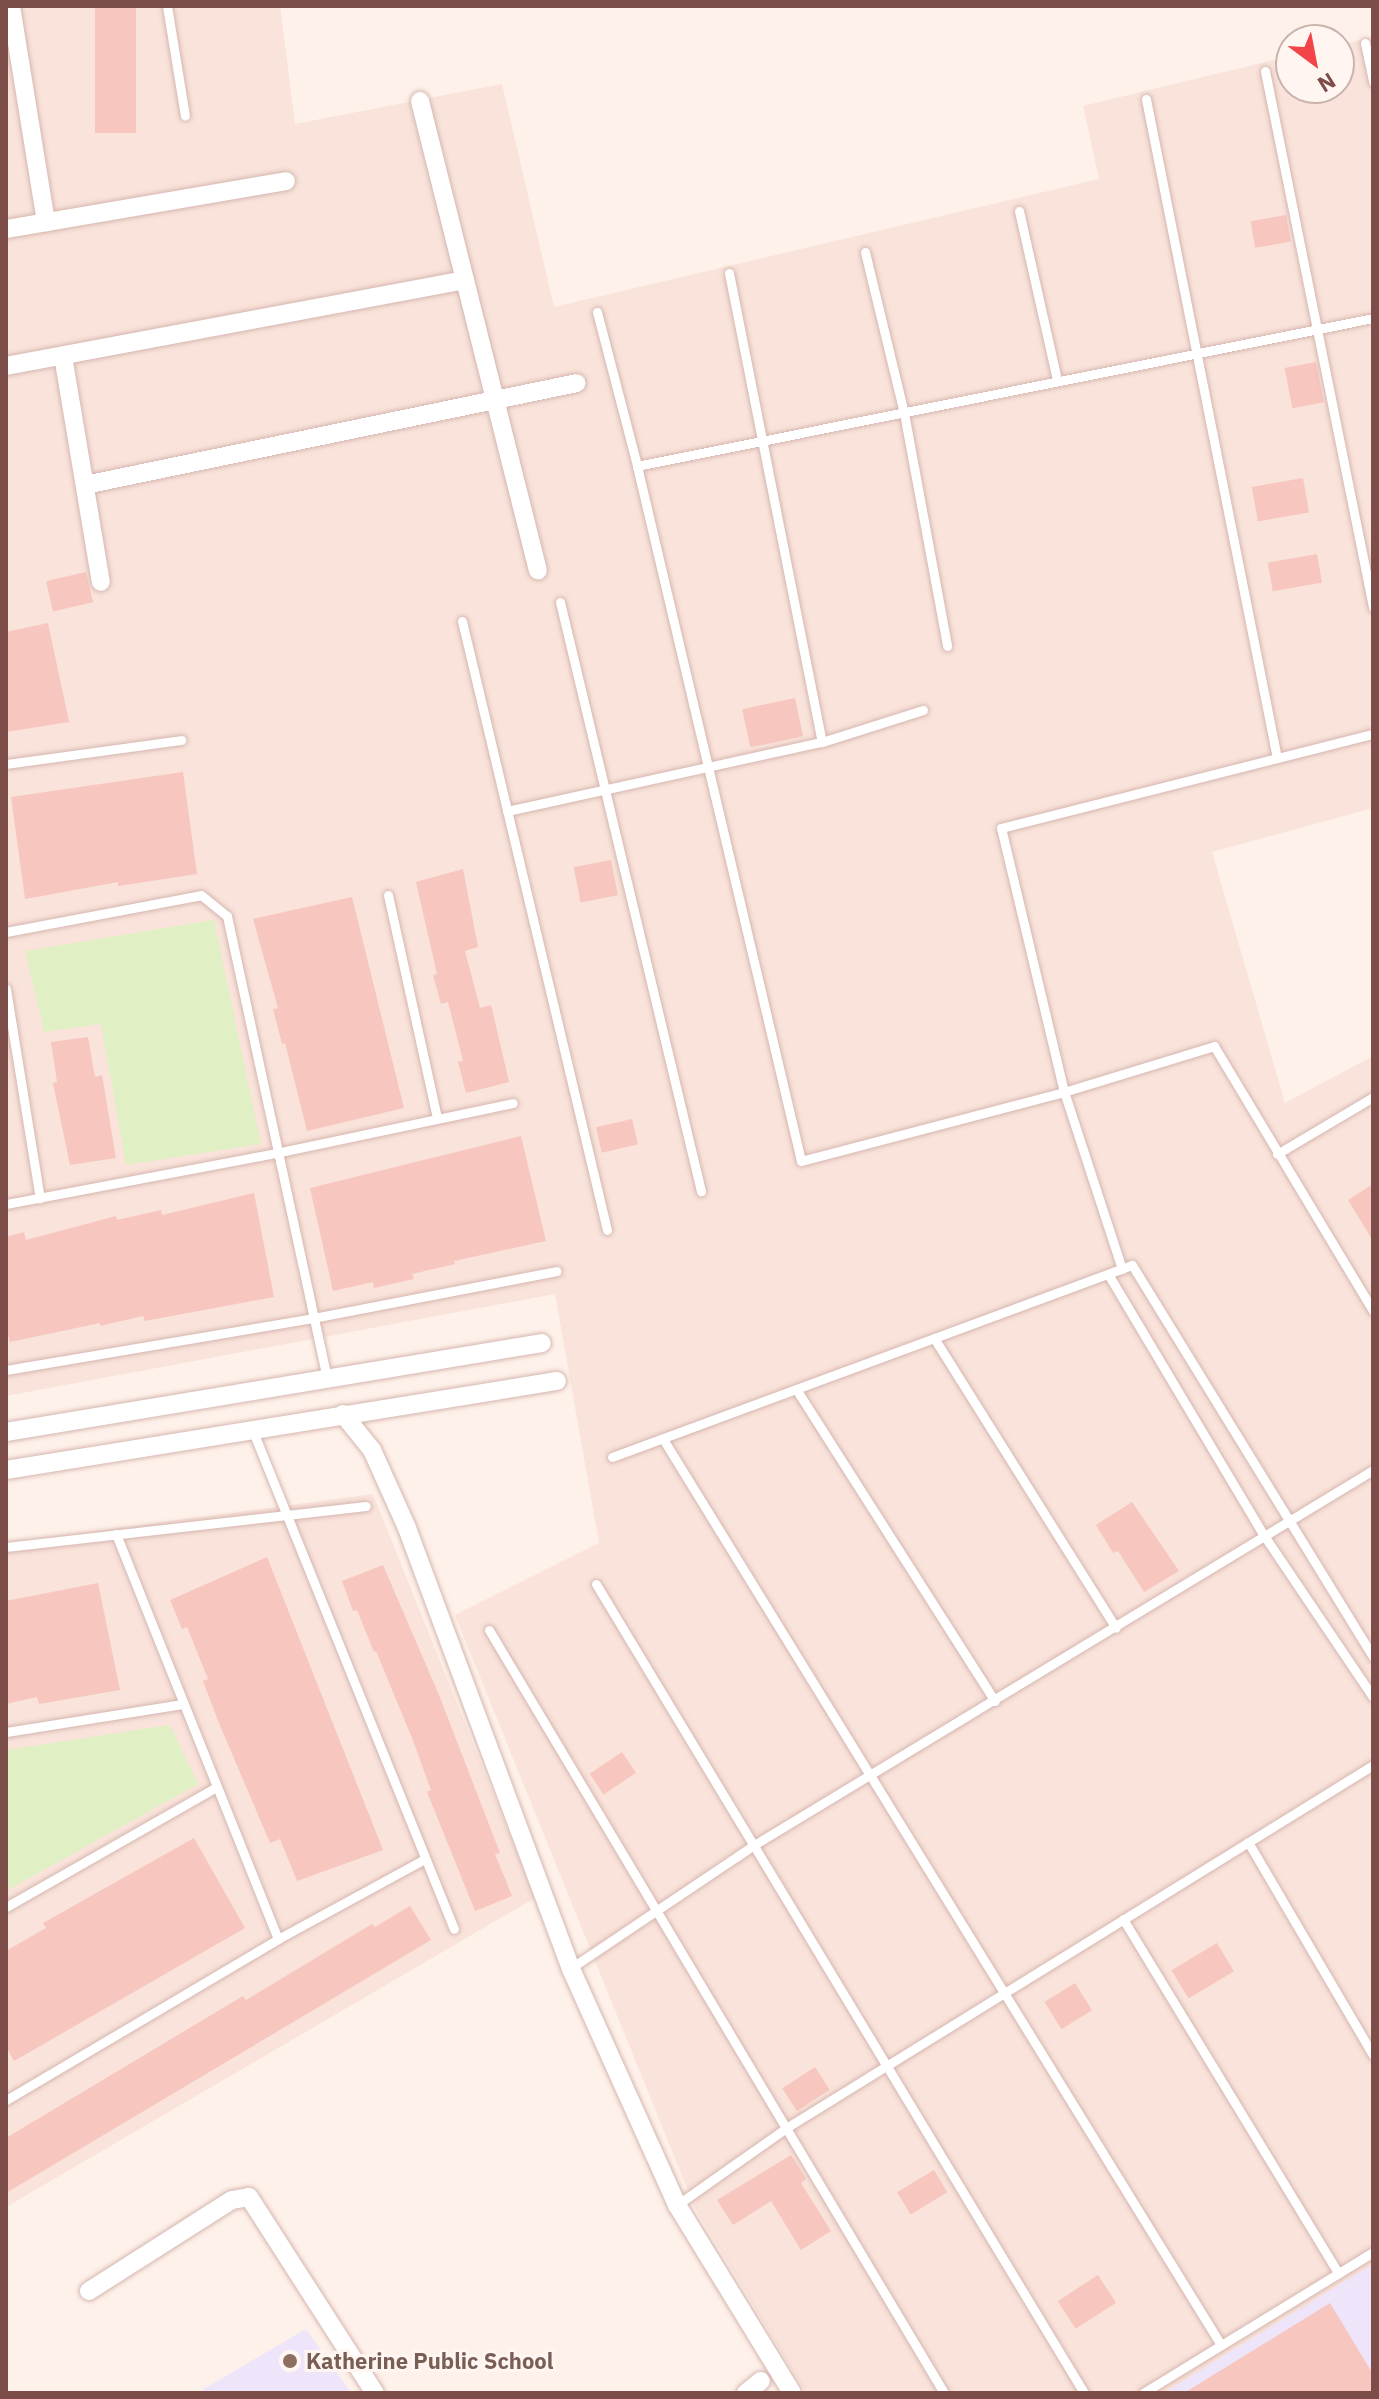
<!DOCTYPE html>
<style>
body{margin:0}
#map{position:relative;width:1379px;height:2399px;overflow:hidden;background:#fef1e9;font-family:"IBM Plex Sans",sans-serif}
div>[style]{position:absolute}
.residential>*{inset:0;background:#f9e3da}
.education>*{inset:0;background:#eee5fb}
.green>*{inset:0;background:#e1efc5}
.building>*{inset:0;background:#f7c6be;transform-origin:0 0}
.roads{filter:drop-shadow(0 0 2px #d5b6b0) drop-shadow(0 0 2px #d5b6b0)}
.service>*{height:9px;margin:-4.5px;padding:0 4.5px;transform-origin:4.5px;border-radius:4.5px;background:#fff}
.minor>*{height:18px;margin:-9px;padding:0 9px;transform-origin:9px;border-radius:9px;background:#fff}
.dots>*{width:22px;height:22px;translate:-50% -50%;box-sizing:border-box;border:4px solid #fff6f2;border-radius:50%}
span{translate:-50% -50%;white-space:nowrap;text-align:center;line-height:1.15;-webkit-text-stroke:6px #fff6f2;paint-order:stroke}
.education-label{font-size:22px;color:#785e54;font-weight:700}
.left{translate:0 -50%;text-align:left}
.frame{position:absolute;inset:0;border:8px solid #7d4e49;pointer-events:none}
.north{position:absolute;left:1275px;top:24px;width:80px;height:80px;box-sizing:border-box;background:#fff6f2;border:2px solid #cbb3ae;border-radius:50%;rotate:148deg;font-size:22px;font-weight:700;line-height:32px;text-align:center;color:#7d4e49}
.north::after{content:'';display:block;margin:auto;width:28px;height:36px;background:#f3444a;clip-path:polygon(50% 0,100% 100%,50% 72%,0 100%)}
</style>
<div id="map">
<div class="residential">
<i style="clip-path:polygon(6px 6px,280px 6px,295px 124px,502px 84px,554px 307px,1099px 179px,1083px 106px,1291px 56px,1291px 88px,1339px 88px,1339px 45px,1373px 37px,1373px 808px,1212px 852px,1285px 1103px,1373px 1056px,1373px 2264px,1164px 2393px,806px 2393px,695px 2208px,455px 1615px,599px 1543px,555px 1294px,6px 1396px)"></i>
<i style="clip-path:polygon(373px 1494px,535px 1898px,6px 2207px,6px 1543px)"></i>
</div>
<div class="education">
<i style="clip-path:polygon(1373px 2264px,1373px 2393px,1164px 2393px)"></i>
<i style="clip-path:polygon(306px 2329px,351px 2393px,197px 2393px)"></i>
</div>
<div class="green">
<i style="clip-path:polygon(214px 920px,261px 1144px,126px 1165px,101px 1024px,44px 1032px,25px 951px)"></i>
<i style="clip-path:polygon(170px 1725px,198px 1784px,6px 1891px,6px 1750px)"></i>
</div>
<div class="building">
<i style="left:95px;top:6px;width:41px;height:127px"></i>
<i style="left:1286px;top:215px;width:27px;height:36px;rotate:80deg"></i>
<i style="left:1316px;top:362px;width:41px;height:32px;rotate:79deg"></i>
<i style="left:1303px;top:478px;width:35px;height:52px;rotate:80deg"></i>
<i style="left:1317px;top:554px;width:29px;height:50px;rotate:80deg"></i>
<i style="left:86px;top:572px;width:31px;height:41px;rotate:77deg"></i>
<i style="clip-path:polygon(48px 623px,69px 722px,6px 732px,6px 632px)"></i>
<i style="left:795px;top:698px;width:39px;height:54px;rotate:78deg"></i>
<i style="clip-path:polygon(183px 772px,197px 874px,118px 886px,118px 882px,25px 899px,11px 797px)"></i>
<i style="left:611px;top:860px;width:36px;height:38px;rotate:79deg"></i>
<i style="clip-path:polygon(463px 869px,478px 947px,465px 951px,480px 1008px,491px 1005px,509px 1082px,466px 1093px,458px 1062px,463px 1061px,448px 1002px,441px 1004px,433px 975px,437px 974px,416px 882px)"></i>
<i style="clip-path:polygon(352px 897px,404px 1108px,307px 1131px,285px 1043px,282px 1044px,273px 1009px,278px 1008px,253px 919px)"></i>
<i style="clip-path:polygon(88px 1037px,95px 1077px,102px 1075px,116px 1158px,70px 1165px,53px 1083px,57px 1082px,51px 1042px)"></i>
<i style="left:632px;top:1119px;width:26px;height:37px;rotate:77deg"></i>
<i style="clip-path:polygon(521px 1136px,546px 1241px,454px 1261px,455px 1264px,412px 1274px,414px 1279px,374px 1288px,373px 1282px,333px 1291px,310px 1188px)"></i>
<i style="clip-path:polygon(1373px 1184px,1373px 1241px,1348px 1200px)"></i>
<i style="clip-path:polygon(254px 1193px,274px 1297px,145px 1321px,143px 1316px,100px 1326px,100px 1323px,10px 1342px,6px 1326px,6px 1237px,24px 1232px,26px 1240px,116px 1216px,117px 1220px,161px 1210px,162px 1215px)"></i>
<i style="clip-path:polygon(1132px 1502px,1179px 1571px,1144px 1592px,1118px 1551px,1113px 1553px,1096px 1525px)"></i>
<i style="clip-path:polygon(267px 1557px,383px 1850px,297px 1881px,280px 1839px,270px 1843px,219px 1723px,203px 1681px,208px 1679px,187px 1627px,182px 1629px,170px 1600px)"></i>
<i style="clip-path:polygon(383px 1565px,439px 1695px,500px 1853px,495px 1854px,512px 1896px,475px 1911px,427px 1792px,431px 1790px,412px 1738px,376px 1651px,374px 1652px,357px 1610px,353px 1611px,342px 1581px)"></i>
<i style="clip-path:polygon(98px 1583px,120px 1690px,39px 1704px,37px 1697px,6px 1704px,6px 1601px)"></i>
<i style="left:622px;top:1752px;width:25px;height:39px;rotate:56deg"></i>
<i style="clip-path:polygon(194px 1838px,245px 1928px,14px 2061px,6px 2047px,6px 1951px,46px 1928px,43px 1923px)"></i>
<i style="clip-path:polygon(410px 1906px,431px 1940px,6px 2193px,6px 2138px,243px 1996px,246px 2000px,372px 1924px,375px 1927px)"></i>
<i style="left:1217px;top:1943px;width:33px;height:53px;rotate:59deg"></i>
<i style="left:1075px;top:1983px;width:32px;height:36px;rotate:58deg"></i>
<i style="left:815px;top:2067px;width:27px;height:39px;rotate:57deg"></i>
<i style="clip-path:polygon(791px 2155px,806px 2179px,801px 2183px,831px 2231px,801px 2250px,771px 2201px,733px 2225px,717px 2200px)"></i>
<i style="left:934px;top:2170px;width:26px;height:43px;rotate:59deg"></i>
<i style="left:1098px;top:2275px;width:33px;height:48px;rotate:57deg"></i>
<i style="clip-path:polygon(1330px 2303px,1373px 2374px,1373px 2393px,1184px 2393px)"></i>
</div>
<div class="roads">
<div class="service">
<i style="left:167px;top:6px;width:111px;rotate:80.7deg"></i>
<i style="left:1365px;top:43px;width:40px;rotate:78deg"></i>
<i style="left:1265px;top:71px;width:547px;rotate:78.61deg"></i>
<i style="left:1146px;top:99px;width:672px;rotate:78.76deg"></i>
<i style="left:1019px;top:211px;width:173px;rotate:77.3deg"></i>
<i style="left:865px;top:252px;width:166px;rotate:76.4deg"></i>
<i style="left:904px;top:413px;width:237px;rotate:79.5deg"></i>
<i style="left:729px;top:273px;width:478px;rotate:78.8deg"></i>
<i style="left:597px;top:312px;width:159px;rotate:75.4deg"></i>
<i style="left:637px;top:466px;width:714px;rotate:76.72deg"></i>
<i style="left:801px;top:1161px;width:272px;rotate:-14.7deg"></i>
<i style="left:1064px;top:1092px;width:157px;rotate:-17deg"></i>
<i style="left:1214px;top:1046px;width:309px;rotate:59deg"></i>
<i style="left:637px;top:466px;width:751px;rotate:-11.37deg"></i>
<i style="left:560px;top:602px;width:606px;rotate:76.54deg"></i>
<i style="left:462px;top:621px;width:626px;rotate:76.61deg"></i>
<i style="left:6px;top:764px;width:177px;rotate:-7.8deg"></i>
<i style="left:507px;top:811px;width:322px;rotate:-12.4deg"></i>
<i style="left:822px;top:742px;width:106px;rotate:-17.6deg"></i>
<i style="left:388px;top:895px;width:228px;rotate:77.6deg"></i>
<i style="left:6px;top:932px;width:198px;rotate:-10.7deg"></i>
<i style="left:201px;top:895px;width:33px;rotate:39deg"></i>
<i style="left:227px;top:916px;width:473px;rotate:77.8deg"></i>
<i style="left:6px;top:989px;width:212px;rotate:80.8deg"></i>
<i style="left:1277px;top:1154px;width:112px;rotate:-30.7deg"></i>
<i style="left:6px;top:1204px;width:275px;rotate:-10.7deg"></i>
<i style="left:276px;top:1153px;width:242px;rotate:-11.9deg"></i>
<i style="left:1122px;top:1269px;width:186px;rotate:-108.1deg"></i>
<i style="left:1064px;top:1092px;width:271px;rotate:-103.4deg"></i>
<i style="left:1001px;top:828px;width:384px;rotate:-14.2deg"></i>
<i style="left:1108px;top:1274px;width:306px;rotate:59.2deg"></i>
<i style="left:1265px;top:1537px;width:193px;rotate:56deg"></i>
<i style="left:934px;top:1338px;width:342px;rotate:57.9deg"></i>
<i style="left:6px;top:1370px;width:311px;rotate:-9.6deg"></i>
<i style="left:313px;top:1318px;width:248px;rotate:-10.9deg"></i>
<i style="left:796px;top:1389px;width:370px;rotate:57.5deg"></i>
<i style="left:252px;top:1429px;width:539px;rotate:68deg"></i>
<i style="left:663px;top:1439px;width:1064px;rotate:58.37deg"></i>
<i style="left:612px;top:1457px;width:554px;rotate:-20.27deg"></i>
<i style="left:1132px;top:1265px;width:460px;rotate:58.4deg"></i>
<i style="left:116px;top:1534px;width:436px;rotate:68.2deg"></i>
<i style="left:6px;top:1547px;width:362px;rotate:-6.5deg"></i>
<i style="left:596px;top:1584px;width:945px;rotate:58.9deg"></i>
<i style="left:489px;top:1630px;width:888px;rotate:59.19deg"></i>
<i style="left:6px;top:1732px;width:179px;rotate:-9deg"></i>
<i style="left:1248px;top:1842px;width:247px;rotate:59.6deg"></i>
<i style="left:6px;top:1907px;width:242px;rotate:-29.7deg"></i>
<i style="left:1123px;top:1919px;width:414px;rotate:58.7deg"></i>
<i style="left:571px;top:1968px;width:220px;rotate:-33.9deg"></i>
<i style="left:754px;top:1845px;width:724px;rotate:-31.21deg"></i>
<i style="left:6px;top:2100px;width:316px;rotate:-30.6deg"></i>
<i style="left:278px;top:1939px;width:167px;rotate:-28.6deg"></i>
<i style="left:677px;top:2205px;width:133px;rotate:-35.2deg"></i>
<i style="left:786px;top:2128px;width:690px;rotate:-31.73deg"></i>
<i style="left:1143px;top:2393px;width:270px;rotate:-31.5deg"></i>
</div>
<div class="minor">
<i style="left:11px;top:6px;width:219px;rotate:80.8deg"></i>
<i style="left:420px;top:101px;width:484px;rotate:75.9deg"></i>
<i style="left:6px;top:229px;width:284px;rotate:-9.7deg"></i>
<i style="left:63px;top:356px;width:229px;rotate:80.5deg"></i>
<i style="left:6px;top:366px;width:467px;rotate:-10.6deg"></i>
<i style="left:85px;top:485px;width:502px;rotate:-11.71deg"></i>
<i style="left:343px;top:1414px;width:46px;rotate:51.1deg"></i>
<i style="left:372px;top:1450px;width:85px;rotate:65.8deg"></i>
<i style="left:407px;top:1528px;width:471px;rotate:69.6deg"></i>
<i style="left:571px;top:1969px;width:259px;rotate:65.8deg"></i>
<i style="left:677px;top:2205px;width:220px;rotate:58.5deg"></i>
<i style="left:6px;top:1432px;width:543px;rotate:-9.43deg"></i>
<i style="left:6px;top:1470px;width:558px;rotate:-9.18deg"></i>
<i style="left:89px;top:2291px;width:169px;rotate:-32.5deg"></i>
<i style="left:232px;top:2200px;width:17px;rotate:-10deg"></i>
<i style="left:249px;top:2197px;width:233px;rotate:57.3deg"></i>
<i style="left:746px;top:2393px;width:19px;rotate:-39deg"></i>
</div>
</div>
<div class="dots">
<i style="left:290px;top:2361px;background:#8d6e63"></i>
</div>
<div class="education-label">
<span class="left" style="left:306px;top:2361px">Katherine Public School</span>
</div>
<div class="frame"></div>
<div class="north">N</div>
</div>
